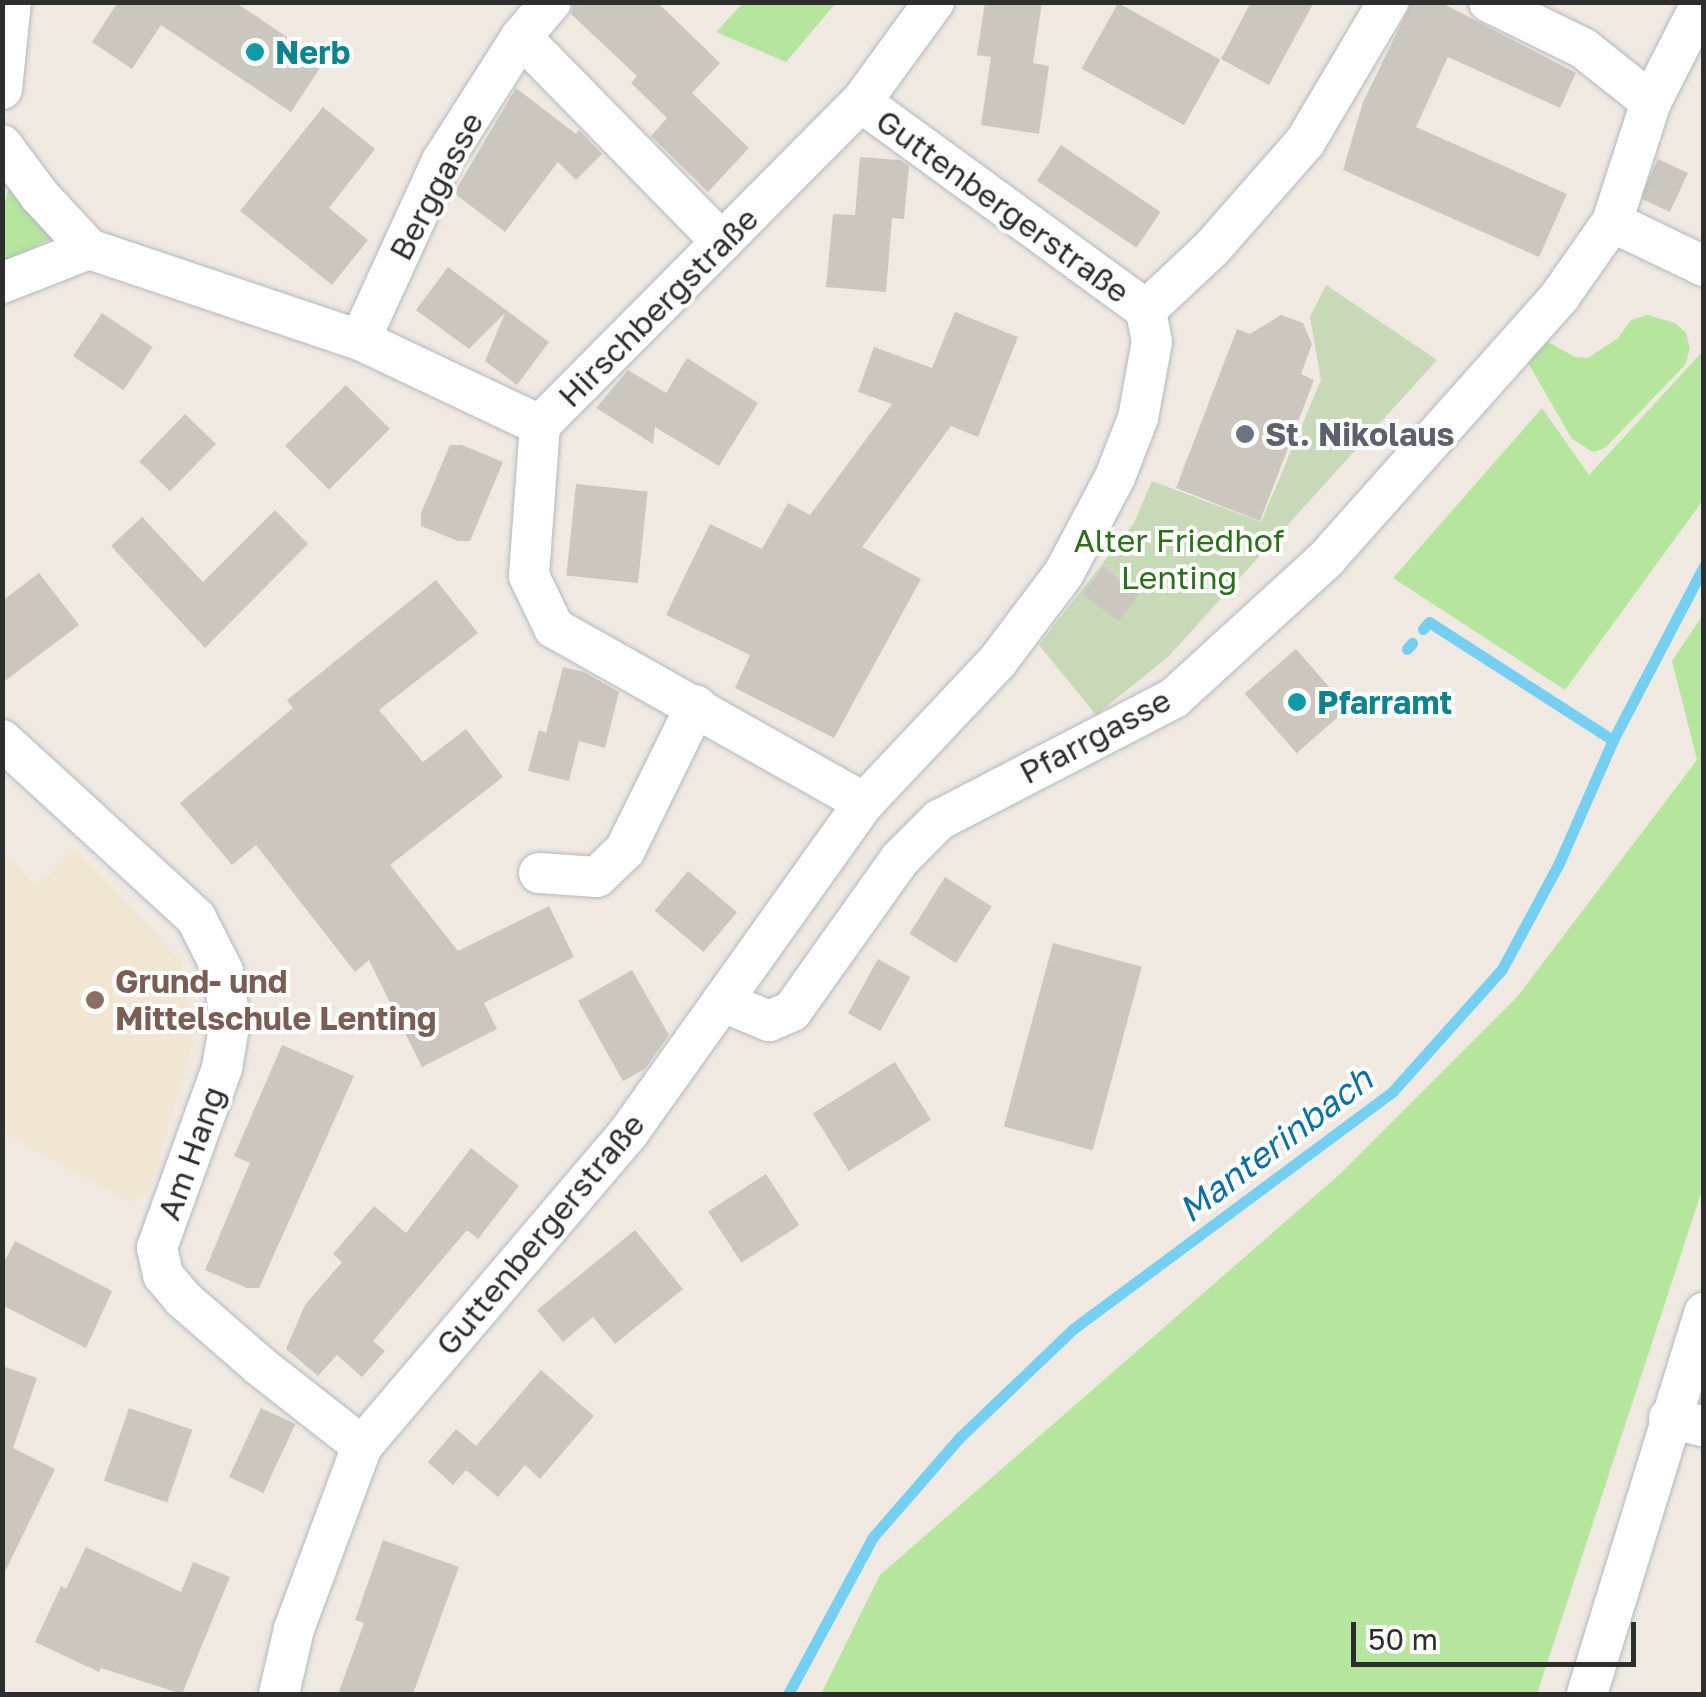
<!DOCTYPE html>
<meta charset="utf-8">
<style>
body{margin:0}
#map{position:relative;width:1706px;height:1697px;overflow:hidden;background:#efe9e1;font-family:"Golos Text",sans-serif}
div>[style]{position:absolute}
.education>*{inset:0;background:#f0e6d1}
.green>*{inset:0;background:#b6e59e}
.cemetery>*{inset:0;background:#c8d9b8}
.stream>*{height:11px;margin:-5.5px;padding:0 5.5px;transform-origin:5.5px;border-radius:5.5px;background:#75cff0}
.building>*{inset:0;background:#cbc7bf;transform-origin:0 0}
.roads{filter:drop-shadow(0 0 2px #b4b7c1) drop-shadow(0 0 2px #b4b7c1)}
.minor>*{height:40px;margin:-20px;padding:0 20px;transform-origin:20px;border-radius:20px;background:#fff}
.dots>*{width:28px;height:28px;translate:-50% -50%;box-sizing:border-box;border:5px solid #fff;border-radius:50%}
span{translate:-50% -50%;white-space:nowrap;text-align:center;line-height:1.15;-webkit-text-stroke:8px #fff;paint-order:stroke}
.culture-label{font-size:32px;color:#0d838f;font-weight:700}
.left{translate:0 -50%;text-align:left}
.street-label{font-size:32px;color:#2e2e2e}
.worship-label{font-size:32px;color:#5b616d;font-weight:700}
.park-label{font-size:32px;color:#2c6e1b}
.education-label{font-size:32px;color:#785e54;font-weight:700}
.water-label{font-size:35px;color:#0d6fa3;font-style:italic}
.frame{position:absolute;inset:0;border:5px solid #2e2e2e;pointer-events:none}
.scale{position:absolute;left:1351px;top:1622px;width:285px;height:45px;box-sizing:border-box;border:5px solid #2e2e2e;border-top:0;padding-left:12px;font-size:30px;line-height:35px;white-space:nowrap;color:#2e2e2e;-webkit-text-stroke:8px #fff;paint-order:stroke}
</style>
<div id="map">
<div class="education">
<i style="clip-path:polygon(76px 850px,181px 960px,193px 1039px,149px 1193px,130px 1202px,3px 1132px,3px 853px,36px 885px)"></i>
</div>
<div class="green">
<i style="clip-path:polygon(744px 2px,836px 2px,836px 3px,786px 62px,716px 32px)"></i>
<i style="clip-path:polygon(12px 178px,58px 235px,3px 263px,3px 208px)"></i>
<i style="clip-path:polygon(1647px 315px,1675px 323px,1686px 333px,1690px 349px,1685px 365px,1605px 448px,1593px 452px,1572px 439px,1528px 363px,1542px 343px,1548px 342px,1575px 357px,1588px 358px,1618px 338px,1631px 320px)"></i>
<i style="clip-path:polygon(1703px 351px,1703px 500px,1565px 690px,1393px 578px,1542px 408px,1589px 475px)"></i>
<i style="clip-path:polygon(1703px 615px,1703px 1187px,1537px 1694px,821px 1694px,880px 1575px,1340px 1174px,1517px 997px,1697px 760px,1672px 661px)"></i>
</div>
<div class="cemetery">
<i style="clip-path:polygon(1326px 285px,1437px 360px,1168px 657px,1096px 715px,1039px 645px,1134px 523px,1152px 481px,1261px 522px,1321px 380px,1310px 317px)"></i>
</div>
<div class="stream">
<i style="left:1423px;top:629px;width:9px;rotate:-49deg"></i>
<i style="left:1429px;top:622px;width:219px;rotate:32.7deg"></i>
<i style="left:1407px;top:649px;width:8px;rotate:-50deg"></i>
<i style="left:788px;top:1694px;width:179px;rotate:-61.6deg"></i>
<i style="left:873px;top:1537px;width:131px;rotate:-49deg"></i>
<i style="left:959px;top:1438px;width:158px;rotate:-43.7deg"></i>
<i style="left:1073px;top:1329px;width:399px;rotate:-36.6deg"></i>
<i style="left:1393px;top:1091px;width:164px;rotate:-48.2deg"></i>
<i style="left:1502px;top:969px;width:120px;rotate:-61.7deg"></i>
<i style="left:1559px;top:863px;width:134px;rotate:-66.3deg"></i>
<i style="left:1613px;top:740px;width:196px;rotate:-62.4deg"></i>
</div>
<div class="building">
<i style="clip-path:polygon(118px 2px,235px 2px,324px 62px,291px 112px,161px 25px,132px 69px,92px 42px)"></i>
<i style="clip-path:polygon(574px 2px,657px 2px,720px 63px,692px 93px,749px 148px,708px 192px,651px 136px,667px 118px,631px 83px,637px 76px,571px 14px)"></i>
<i style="clip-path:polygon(985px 2px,1042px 2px,1033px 63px,1049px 66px,1039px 134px,981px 125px,991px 57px,977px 55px)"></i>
<i style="clip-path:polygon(1251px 2px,1314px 2px,1269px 85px,1221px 59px)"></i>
<i style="clip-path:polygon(1412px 2px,1440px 2px,1576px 73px,1560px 108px,1448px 57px,1416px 127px,1567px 194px,1539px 257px,1343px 170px,1363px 102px)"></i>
<i style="left:1118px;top:3px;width:117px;height:75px;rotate:29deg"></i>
<i style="clip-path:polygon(516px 88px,576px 134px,579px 130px,602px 154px,576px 180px,558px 162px,505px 232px,454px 193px)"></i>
<i style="clip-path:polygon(323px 107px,375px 149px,329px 208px,368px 240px,332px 285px,240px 211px)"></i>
<i style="left:1061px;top:145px;width:120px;height:43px;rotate:34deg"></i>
<i style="clip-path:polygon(860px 157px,900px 160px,909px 166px,904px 219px,892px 218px,886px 292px,826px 287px,833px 214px,855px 215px)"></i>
<i style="left:1658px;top:159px;width:33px;height:43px;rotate:25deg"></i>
<i style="clip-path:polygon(448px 267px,549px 342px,517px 385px,485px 361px,505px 313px,469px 349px,416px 310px)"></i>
<i style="clip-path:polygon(955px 312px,1018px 337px,978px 437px,951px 426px,862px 547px,921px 579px,834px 738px,735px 688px,750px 655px,666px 615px,710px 524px,762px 549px,788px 503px,810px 515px,892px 404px,858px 392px,874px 347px,932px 368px)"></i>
<i style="left:102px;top:313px;width:61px;height:52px;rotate:34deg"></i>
<i style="clip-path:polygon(1281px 315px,1303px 323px,1312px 344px,1301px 374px,1314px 380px,1260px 521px,1176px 488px,1237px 329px,1250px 334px)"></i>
<i style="clip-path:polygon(687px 358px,758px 403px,719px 466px,655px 427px,653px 444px,596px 408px,628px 370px,666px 393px)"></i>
<i style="left:346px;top:385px;width:62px;height:86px;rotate:45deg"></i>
<i style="left:185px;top:414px;width:43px;height:66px;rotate:44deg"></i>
<i style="clip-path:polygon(450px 445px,462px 445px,503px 462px,470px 541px,458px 541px,421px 526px,421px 513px)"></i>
<i style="left:576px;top:484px;width:72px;height:92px;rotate:6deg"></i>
<i style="clip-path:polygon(275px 510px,308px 544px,205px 648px,111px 546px,142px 517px,203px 582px)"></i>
<i style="left:1103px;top:567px;width:45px;height:34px;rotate:37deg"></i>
<i style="clip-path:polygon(39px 573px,79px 625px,2px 683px,2px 601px)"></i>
<i style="clip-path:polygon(436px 580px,478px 633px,379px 710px,423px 762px,466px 729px,503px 777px,390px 865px,458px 951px,549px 906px,574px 957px,484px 1003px,497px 1029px,422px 1067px,369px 960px,355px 972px,256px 845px,232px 865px,180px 803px,293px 708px,287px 700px)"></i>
<i style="left:1296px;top:649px;width:79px;height:68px;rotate:49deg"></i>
<i style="clip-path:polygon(563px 667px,584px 672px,619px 692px,605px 748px,579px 741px,569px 781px,528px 771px,539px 730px,546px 733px)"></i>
<i style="left:688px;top:871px;width:64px;height:52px;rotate:40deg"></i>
<i style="left:945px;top:877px;width:55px;height:67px;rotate:32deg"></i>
<i style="left:1053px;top:943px;width:92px;height:190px;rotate:15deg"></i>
<i style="left:878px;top:959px;width:37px;height:62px;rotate:29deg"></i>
<i style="clip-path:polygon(632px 970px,669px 1035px,645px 1069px,623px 1081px,578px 1001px)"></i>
<i style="clip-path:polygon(282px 1045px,354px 1076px,259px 1288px,247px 1288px,205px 1270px,250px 1163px,234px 1156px)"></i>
<i style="left:895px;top:1062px;width:68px;height:97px;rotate:58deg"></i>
<i style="clip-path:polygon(471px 1148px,519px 1186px,478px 1239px,467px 1230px,373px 1341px,385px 1351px,362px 1377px,337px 1355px,318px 1376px,286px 1349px,305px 1305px,342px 1262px,333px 1254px,374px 1206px,406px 1233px)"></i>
<i style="left:766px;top:1174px;width:61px;height:69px;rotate:57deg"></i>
<i style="clip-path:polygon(635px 1230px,683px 1289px,615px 1344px,593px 1317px,563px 1342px,537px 1310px)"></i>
<i style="clip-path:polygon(15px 1241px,112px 1291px,86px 1348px,2px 1305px,2px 1266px)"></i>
<i style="clip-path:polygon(2px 1366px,37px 1378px,13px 1448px,55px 1469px,2px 1578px)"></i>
<i style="clip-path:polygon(541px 1370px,594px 1416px,540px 1479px,525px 1465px,498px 1497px,466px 1470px,453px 1485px,428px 1462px,456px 1429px,476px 1446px)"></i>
<i style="left:129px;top:1408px;width:67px;height:77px;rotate:19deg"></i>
<i style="left:261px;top:1408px;width:38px;height:76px;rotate:25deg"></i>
<i style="clip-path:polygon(383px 1540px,459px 1567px,413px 1694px,338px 1694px,364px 1623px,355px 1620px)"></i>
<i style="clip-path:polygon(86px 1547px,181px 1592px,193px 1562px,230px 1577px,182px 1694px,101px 1668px,99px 1672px,35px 1642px,61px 1586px,66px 1589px)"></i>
</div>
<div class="roads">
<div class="minor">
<i style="left:1489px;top:2px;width:105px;rotate:26.1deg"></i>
<i style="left:1583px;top:48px;width:87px;rotate:38.5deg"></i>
<i style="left:521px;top:37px;width:287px;rotate:45.6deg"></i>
<i style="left:2px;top:89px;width:87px;rotate:-84.1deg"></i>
<i style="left:861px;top:102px;width:353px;rotate:36.1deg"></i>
<i style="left:2px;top:145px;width:64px;rotate:53.3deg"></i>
<i style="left:40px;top:196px;width:72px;rotate:47.2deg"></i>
<i style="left:1612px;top:222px;width:102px;rotate:25.6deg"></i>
<i style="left:2px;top:283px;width:93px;rotate:-21.3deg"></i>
<i style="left:89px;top:249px;width:286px;rotate:18.6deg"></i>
<i style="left:360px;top:340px;width:199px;rotate:25.3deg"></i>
<i style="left:360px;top:340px;width:197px;rotate:-65.4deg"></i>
<i style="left:442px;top:161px;width:147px;rotate:-57.5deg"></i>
<i style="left:521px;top:37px;width:46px;rotate:-49.4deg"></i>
<i style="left:540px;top:425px;width:455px;rotate:-45.2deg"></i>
<i style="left:861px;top:102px;width:124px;rotate:-53.9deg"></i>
<i style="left:540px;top:425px;width:151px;rotate:94.2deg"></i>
<i style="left:529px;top:576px;width:58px;rotate:64.3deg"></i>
<i style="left:554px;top:628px;width:356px;rotate:29.4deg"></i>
<i style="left:2px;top:740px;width:263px;rotate:42.5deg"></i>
<i style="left:196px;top:918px;width:59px;rotate:63deg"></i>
<i style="left:223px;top:971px;width:50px;rotate:82deg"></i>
<i style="left:230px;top:1021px;width:48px;rotate:99.7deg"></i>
<i style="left:222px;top:1068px;width:191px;rotate:109.9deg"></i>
<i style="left:157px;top:1248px;width:28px;rotate:77deg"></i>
<i style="left:163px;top:1275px;width:31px;rotate:50deg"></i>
<i style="left:183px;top:1299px;width:102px;rotate:41deg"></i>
<i style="left:260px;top:1366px;width:130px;rotate:38.1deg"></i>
<i style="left:539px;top:873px;width:58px;rotate:3.9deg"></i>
<i style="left:597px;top:877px;width:39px;rotate:-44deg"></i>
<i style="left:625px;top:850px;width:161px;rotate:-63.8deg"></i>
<i style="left:723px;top:1002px;width:50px;rotate:22.4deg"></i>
<i style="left:769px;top:1021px;width:25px;rotate:-23deg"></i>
<i style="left:792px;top:1011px;width:186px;rotate:-54.6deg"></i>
<i style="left:900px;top:859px;width:55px;rotate:-45deg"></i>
<i style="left:939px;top:820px;width:265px;rotate:-27.4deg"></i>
<i style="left:1174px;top:698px;width:206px;rotate:-42.4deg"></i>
<i style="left:1326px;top:559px;width:352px;rotate:-48.3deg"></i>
<i style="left:1560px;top:296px;width:90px;rotate:-54.9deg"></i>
<i style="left:1612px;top:222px;width:126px;rotate:-72deg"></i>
<i style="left:1651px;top:102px;width:112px;rotate:-63deg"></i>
<i style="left:1669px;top:1418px;width:36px;rotate:14deg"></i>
<i style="left:279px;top:1694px;width:67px;rotate:-77deg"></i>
<i style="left:294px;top:1629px;width:195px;rotate:-69.6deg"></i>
<i style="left:362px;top:1446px;width:412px;rotate:-49.6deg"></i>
<i style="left:629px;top:1132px;width:404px;rotate:-54.5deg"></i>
<i style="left:864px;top:803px;width:194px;rotate:-46.7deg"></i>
<i style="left:997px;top:662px;width:111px;rotate:-53deg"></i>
<i style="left:1064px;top:573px;width:109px;rotate:-62deg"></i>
<i style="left:1115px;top:477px;width:63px;rotate:-68.7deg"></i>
<i style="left:1138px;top:418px;width:77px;rotate:-79.6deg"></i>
<i style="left:1152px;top:342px;width:33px;rotate:-101deg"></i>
<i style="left:1146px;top:310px;width:91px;rotate:-43.2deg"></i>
<i style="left:1212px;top:248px;width:141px;rotate:-48.7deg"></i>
<i style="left:1305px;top:142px;width:163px;rotate:-59.3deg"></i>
<i style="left:1587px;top:1694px;width:399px;rotate:-72.9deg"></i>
</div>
</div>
<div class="dots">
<i style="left:255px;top:52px;background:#0f9aa8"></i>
<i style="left:1245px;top:434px;background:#6b7280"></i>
<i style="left:1297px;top:702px;background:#0f9aa8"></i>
<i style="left:95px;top:1000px;background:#8d6e63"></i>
</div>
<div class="culture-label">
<span class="left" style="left:275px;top:52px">Nerb</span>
<span class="left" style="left:1317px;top:702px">Pfarramt</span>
</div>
<div class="street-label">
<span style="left:436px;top:186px;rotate:-62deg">Berggasse</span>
<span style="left:1003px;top:206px;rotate:36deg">Guttenbergerstraße</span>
<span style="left:658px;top:307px;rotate:-45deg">Hirschbergstraße</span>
<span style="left:1095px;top:736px;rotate:-28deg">Pfarrgasse</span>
<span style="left:191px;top:1153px;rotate:-70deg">Am Hang</span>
<span style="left:540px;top:1234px;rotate:-50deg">Guttenbergerstraße</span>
</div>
<div class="worship-label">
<span class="left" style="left:1265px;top:434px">St. Nikolaus</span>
</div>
<div class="park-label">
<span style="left:1179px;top:559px">Alter Friedhof<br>Lenting</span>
</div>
<div class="education-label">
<span class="left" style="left:115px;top:1000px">Grund- und<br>Mittelschule Lenting</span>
</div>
<div class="water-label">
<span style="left:1275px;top:1144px;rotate:-37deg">Manterinbach</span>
</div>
<div class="frame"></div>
<div class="scale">50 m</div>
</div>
